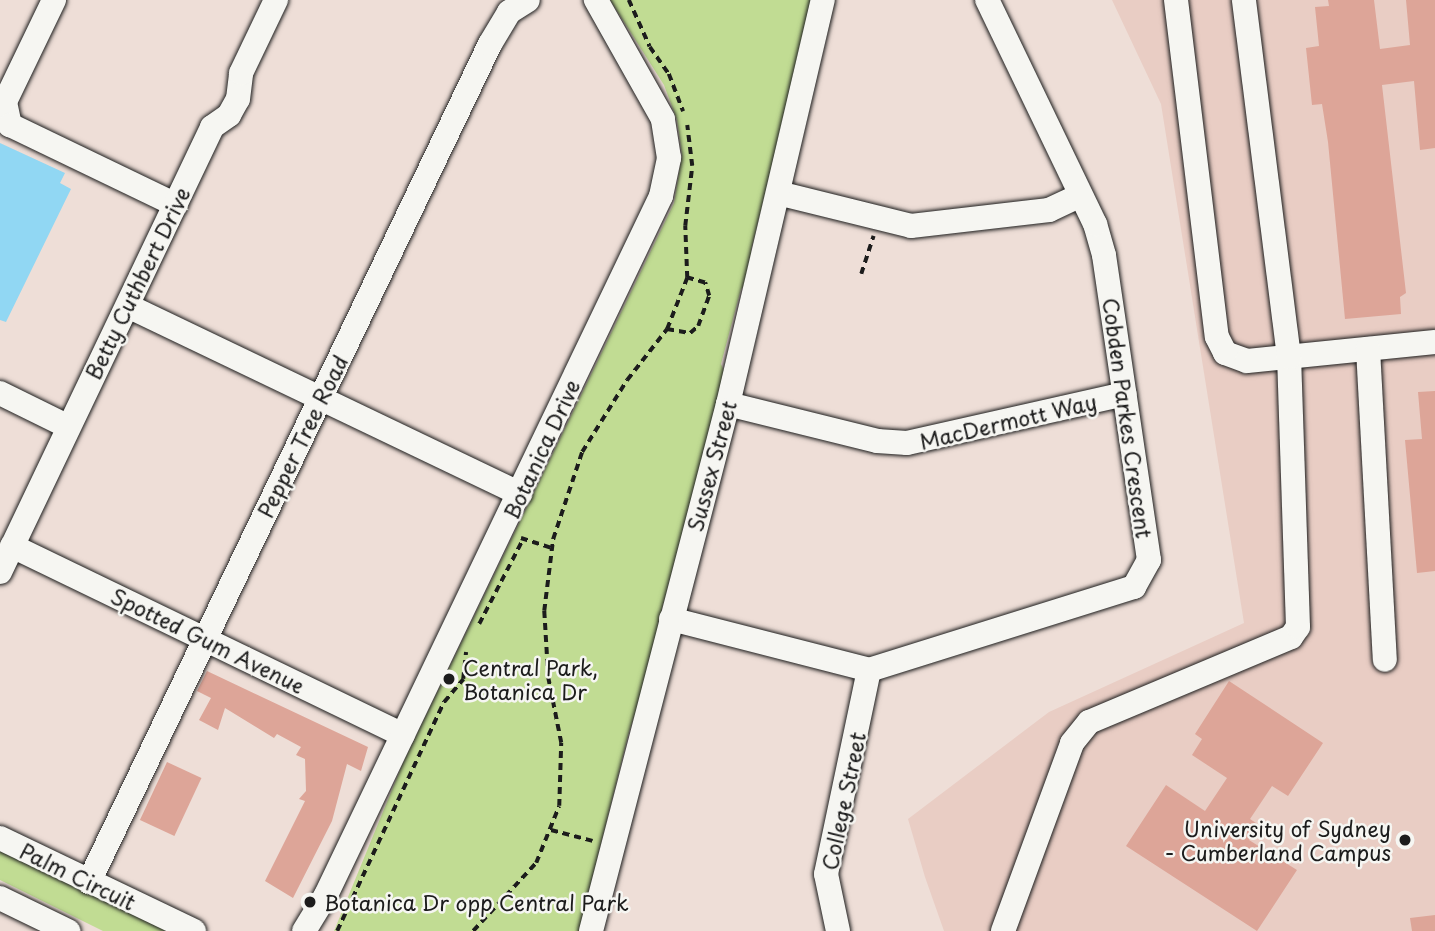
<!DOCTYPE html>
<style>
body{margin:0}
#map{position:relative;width:1435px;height:931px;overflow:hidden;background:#eeded7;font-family:"Playpen Sans",sans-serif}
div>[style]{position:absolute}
.built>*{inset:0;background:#e9cdc4}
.green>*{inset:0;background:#c1dc93}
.water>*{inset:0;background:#91d7f3}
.building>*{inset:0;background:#dda598;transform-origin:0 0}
.path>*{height:3.5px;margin-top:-1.75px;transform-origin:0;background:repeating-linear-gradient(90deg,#1c1c1c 0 7px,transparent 0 12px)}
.roads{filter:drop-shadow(0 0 2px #1c1c1c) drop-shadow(0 0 2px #1c1c1c)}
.minor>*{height:24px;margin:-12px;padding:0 12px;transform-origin:12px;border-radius:12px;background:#f6f6f2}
.dots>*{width:19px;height:19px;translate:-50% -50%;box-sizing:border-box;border:4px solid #f6f6f2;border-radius:50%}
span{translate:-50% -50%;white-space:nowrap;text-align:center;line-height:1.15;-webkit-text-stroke:5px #f6f6f2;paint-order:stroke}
.street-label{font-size:21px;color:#1c1c1c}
.poi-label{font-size:21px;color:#1c1c1c}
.left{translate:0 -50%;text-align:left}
.right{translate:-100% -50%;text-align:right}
</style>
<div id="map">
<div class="built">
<i style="clip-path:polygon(1112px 0,1435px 0,1435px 931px,944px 931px,925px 877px,908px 819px,1049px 712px,1244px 623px,1161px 104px)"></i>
</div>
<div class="green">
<i style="clip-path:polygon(610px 0,814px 0,751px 250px,753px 262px,748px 284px,741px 289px,721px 364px,725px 373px,658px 624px,661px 635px,629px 732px,579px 931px,334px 931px,403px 763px,674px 203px,682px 155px,677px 120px,664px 85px)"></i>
<i style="clip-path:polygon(0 847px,176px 931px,103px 931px,0 880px)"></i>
</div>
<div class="water">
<i style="clip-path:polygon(0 143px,65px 173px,60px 183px,71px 189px,6px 322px,0 320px)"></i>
</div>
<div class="building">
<i style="clip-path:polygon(1328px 0,1374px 0,1380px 49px,1410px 45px,1406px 0,1435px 0,1435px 148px,1420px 150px,1414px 81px,1382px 85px,1406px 293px,1400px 297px,1401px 314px,1345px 319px,1328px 142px,1322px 104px,1312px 105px,1306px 48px,1319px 46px,1315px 7px,1329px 6px)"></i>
<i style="clip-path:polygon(1435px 391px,1435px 571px,1417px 573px,1405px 440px,1422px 439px,1418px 392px)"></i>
<i style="clip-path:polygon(207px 671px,368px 747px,361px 771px,347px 764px,332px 821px,293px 898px,265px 881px,305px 801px,299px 799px,306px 791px,305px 759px,296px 755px,301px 747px,277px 734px,274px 738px,225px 708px,218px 730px,199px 720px,211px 698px,197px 691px)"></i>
<i style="clip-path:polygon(1229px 681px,1323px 743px,1288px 796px,1272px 786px,1250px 819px,1259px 825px,1249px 840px,1297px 870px,1257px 931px,1126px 846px,1166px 785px,1205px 811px,1227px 778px,1192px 755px,1202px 739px,1195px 734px)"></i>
<i style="left:167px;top:762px;width:38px;height:64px;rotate:25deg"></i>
<i style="clip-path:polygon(1435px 915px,1435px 931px,1412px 931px,1410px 918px)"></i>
</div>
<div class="path">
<i style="left:629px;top:0;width:51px;rotate:65.9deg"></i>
<i style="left:650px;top:47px;width:33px;rotate:55deg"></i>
<i style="left:669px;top:74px;width:40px;rotate:69deg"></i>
<i style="left:861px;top:274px;width:40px;rotate:-72deg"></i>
<i style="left:667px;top:329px;width:23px;rotate:10deg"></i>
<i style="left:690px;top:333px;width:11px;rotate:-41deg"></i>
<i style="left:698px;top:326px;width:32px;rotate:-70deg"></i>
<i style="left:709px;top:296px;width:14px;rotate:-107deg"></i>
<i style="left:705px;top:283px;width:19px;rotate:-164deg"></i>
<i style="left:521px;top:538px;width:32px;rotate:18deg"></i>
<i style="left:479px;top:624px;width:96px;rotate:-62.6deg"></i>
<i style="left:551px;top:830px;width:43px;rotate:14.7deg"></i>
<i style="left:337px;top:931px;width:253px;rotate:-65deg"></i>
<i style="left:444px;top:702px;width:30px;rotate:-50deg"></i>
<i style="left:463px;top:679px;width:27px;rotate:-84deg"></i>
<i style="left:473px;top:931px;width:93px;rotate:-47.2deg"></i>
<i style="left:536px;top:863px;width:61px;rotate:-68deg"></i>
<i style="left:559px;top:806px;width:63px;rotate:-88.2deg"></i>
<i style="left:561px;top:743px;width:66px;rotate:-101.3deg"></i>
<i style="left:548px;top:678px;width:67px;rotate:-93.4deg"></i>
<i style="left:544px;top:611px;width:73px;rotate:-82.9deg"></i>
<i style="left:553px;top:539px;width:92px;rotate:-71.6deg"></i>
<i style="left:582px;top:452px;width:85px;rotate:-58deg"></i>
<i style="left:627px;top:380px;width:65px;rotate:-51.9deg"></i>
<i style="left:667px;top:329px;width:55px;rotate:-68.6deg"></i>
<i style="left:687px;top:278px;width:52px;rotate:-92.2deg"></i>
<i style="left:685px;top:226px;width:60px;rotate:-83.3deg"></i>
<i style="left:692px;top:166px;width:41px;rotate:-97deg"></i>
</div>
<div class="roads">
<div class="minor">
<i style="left:54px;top:0;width:113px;rotate:115.7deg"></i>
<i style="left:5px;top:102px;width:24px;rotate:78deg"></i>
<i style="left:10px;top:125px;width:184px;rotate:25.7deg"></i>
<i style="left:1176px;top:0;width:339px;rotate:83.1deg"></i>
<i style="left:1217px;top:337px;width:18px;rotate:63deg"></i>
<i style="left:1225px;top:353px;width:23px;rotate:20deg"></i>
<i style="left:1247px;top:361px;width:189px;rotate:-5.8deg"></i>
<i style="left:778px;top:193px;width:137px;rotate:13.9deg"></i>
<i style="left:911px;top:226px;width:139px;rotate:-6.6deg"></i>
<i style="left:1049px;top:210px;width:35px;rotate:-25deg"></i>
<i style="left:128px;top:306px;width:435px;rotate:25.6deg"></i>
<i style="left:1368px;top:349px;width:311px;rotate:86.9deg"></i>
<i style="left:0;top:393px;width:75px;rotate:26.2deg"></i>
<i style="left:728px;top:404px;width:154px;rotate:13.9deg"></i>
<i style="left:877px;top:441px;width:30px;rotate:4deg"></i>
<i style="left:907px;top:443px;width:223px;rotate:-12.7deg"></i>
<i style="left:12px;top:546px;width:434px;rotate:25.8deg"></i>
<i style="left:0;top:572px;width:493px;rotate:-64.5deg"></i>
<i style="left:212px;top:127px;width:21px;rotate:-35deg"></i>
<i style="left:229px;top:115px;width:18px;rotate:-61deg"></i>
<i style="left:238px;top:99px;width:26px;rotate:-83deg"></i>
<i style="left:241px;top:73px;width:81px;rotate:-64.4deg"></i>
<i style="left:671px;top:619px;width:204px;rotate:14.4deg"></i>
<i style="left:869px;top:670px;width:278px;rotate:-17.4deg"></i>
<i style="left:1134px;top:587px;width:31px;rotate:-61deg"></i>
<i style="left:1149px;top:560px;width:308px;rotate:-98.4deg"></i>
<i style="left:1104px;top:255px;width:32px;rotate:-106deg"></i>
<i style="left:1095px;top:224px;width:249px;rotate:-115.7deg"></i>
<i style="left:0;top:838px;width:215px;rotate:25.6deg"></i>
<i style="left:89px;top:882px;width:929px;rotate:-64.43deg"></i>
<i style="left:490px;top:44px;width:37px;rotate:-59deg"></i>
<i style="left:509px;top:12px;width:22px;rotate:-32deg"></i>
<i style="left:0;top:898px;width:76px;rotate:25.9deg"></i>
<i style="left:304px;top:931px;width:42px;rotate:-58.6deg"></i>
<i style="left:326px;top:895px;width:775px;rotate:-64.39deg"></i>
<i style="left:661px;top:196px;width:39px;rotate:-78deg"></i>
<i style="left:669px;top:158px;width:39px;rotate:-99deg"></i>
<i style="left:663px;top:119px;width:137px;rotate:-119.4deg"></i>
<i style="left:591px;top:931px;width:545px;rotate:-75.43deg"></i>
<i style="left:728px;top:404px;width:415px;rotate:-76.8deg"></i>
<i style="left:838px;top:931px;width:58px;rotate:-101.9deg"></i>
<i style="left:826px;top:874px;width:208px;rotate:-78.1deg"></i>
<i style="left:1003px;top:931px;width:200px;rotate:-69.8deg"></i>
<i style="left:1072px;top:743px;width:27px;rotate:-51deg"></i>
<i style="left:1089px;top:722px;width:219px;rotate:-22.8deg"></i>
<i style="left:1291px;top:637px;width:12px;rotate:-55deg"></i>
<i style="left:1298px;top:627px;width:270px;rotate:-91.9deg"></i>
<i style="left:1289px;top:357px;width:360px;rotate:-97.2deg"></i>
</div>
</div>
<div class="dots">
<i style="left:449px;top:679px;background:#1c1c1c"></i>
<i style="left:1405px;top:840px;background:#1c1c1c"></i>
<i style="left:310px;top:902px;background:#1c1c1c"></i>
</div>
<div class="street-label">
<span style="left:137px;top:283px;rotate:-64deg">Betty Cuthbert Drive</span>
<span style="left:1128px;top:418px;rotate:82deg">Cobden Parkes Crescent</span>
<span style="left:1008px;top:421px;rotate:-13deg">MacDermott Way</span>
<span style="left:302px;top:436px;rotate:-64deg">Pepper Tree Road</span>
<span style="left:541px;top:449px;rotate:-65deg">Botanica Drive</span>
<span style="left:711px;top:466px;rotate:-75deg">Sussex Street</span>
<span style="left:208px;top:640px;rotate:26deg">Spotted Gum Avenue</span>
<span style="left:843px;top:801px;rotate:-78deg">College Street</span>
<span style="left:78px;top:876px;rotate:26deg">Palm Circuit</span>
</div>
<div class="poi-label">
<span class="left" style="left:463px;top:679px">Central Park,<br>Botanica Dr</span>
<span class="right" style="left:1391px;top:840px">University of Sydney<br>- Cumberland Campus</span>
<span class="left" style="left:324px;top:902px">Botanica Dr opp Central Park</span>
</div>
</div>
